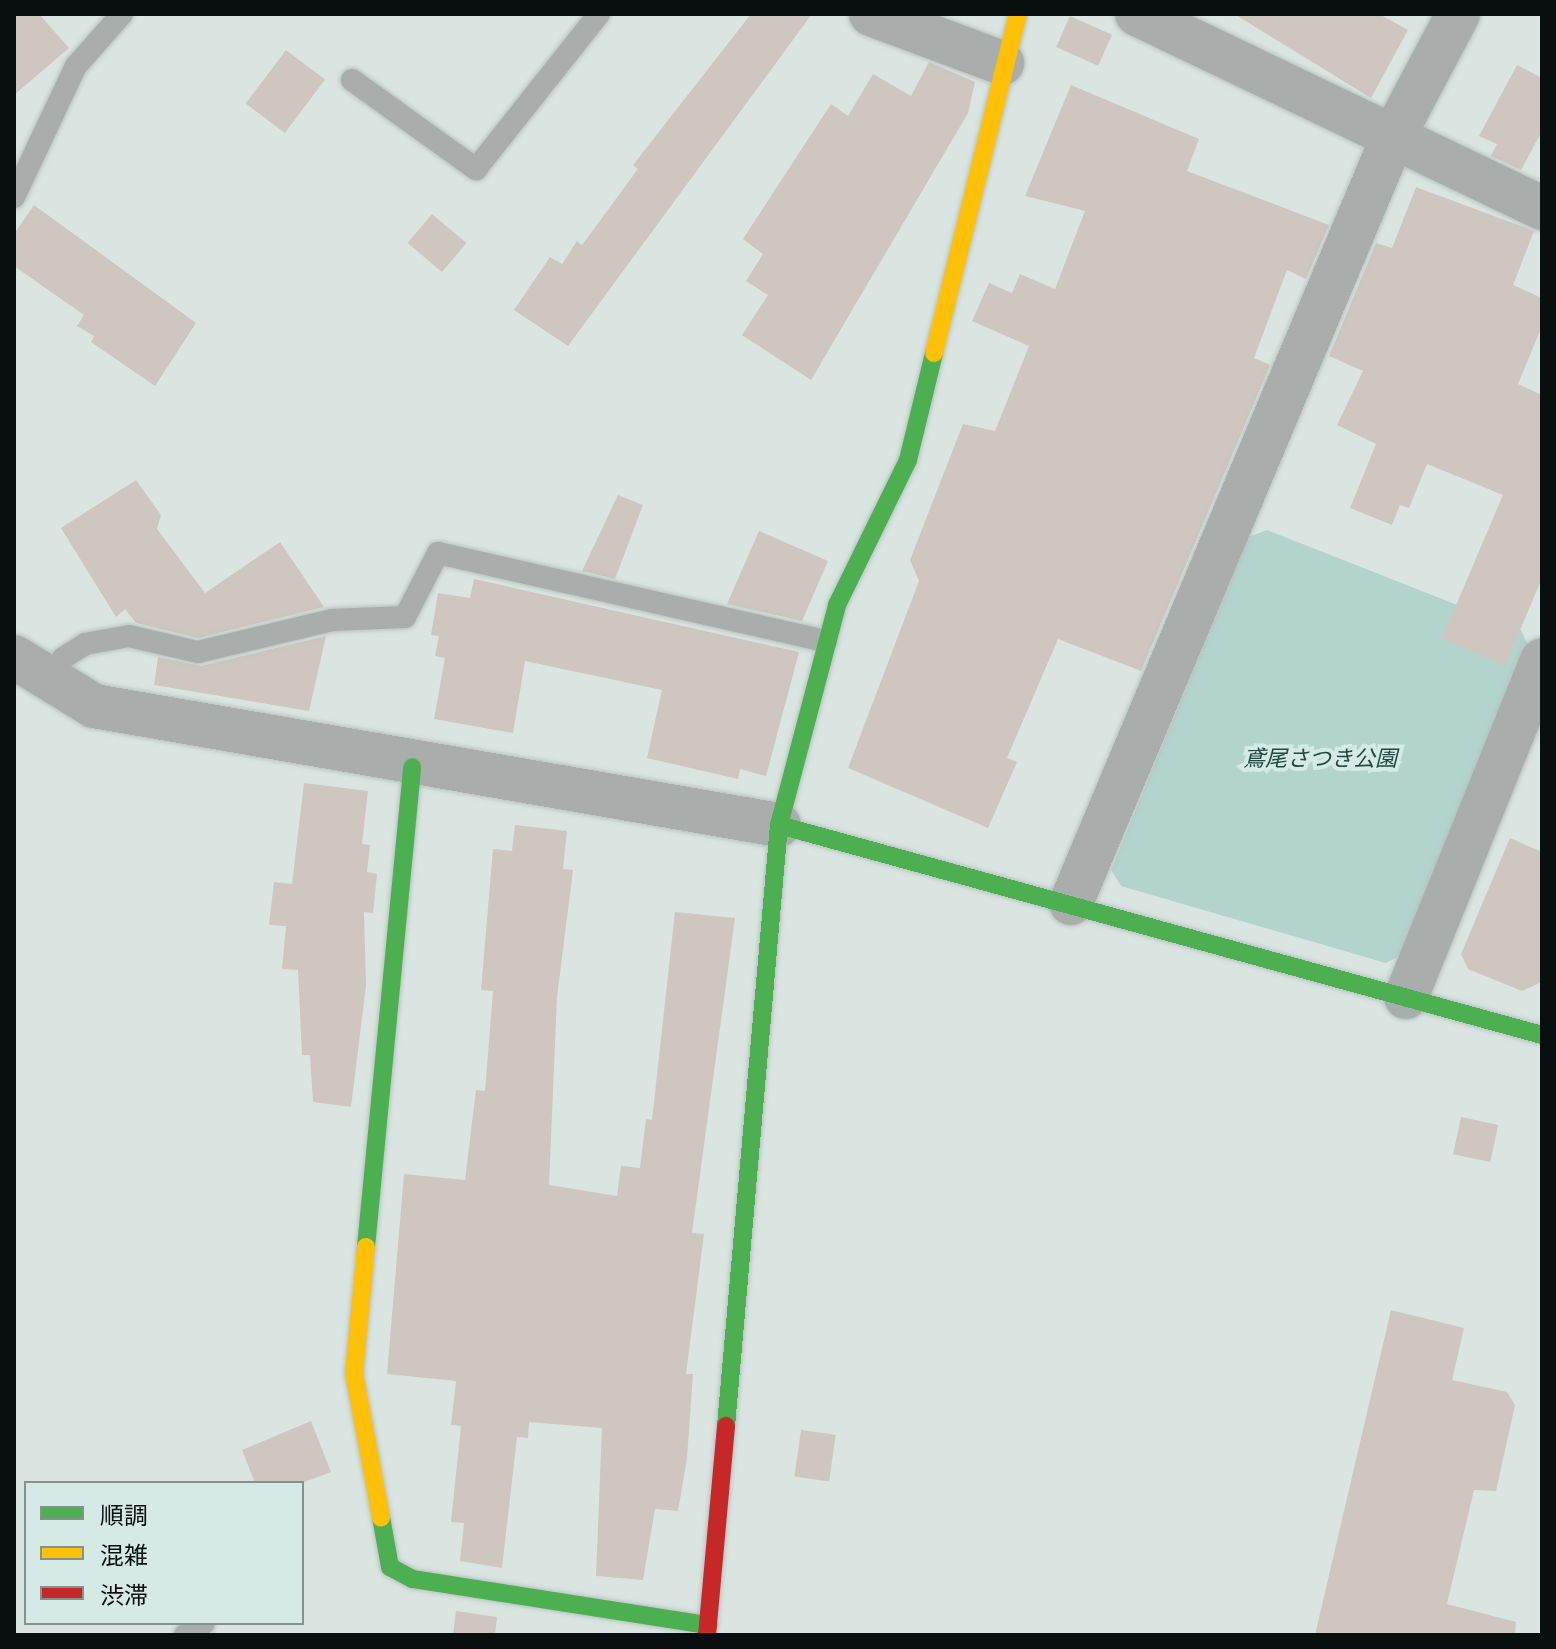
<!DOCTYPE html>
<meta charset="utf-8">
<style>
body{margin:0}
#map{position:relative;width:1556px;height:1649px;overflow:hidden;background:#dae5e2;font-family:"Playfair Display","Noto Sans JP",serif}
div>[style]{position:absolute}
.green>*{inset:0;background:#b2d4cd}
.building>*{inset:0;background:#cec6bf;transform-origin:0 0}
.roads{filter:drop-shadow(0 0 2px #b9c2bf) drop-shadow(0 0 2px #b9c2bf)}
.lane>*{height:22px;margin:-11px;padding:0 11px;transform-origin:11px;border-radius:11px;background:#a9adac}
.street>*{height:44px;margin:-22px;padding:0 22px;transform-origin:22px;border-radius:22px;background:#a9adac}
.fast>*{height:18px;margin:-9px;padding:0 9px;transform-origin:9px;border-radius:9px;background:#4caf50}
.slow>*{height:18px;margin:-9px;padding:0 9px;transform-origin:9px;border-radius:9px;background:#ffc107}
.jam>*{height:18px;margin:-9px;padding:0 9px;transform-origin:9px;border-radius:9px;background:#c62828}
span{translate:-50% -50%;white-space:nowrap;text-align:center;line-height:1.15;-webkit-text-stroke:8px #d5eae5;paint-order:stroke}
.park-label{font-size:22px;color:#1f4840;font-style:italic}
.frame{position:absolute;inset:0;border:16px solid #080f0e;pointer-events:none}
.legend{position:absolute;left:24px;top:1481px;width:280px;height:144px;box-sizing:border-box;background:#d5eae5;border:2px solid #83928f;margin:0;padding:10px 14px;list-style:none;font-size:24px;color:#080f0e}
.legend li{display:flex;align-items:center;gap:16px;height:40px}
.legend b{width:40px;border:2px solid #83928f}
</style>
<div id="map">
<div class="green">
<i style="clip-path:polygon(1267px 530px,1521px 630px,1529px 647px,1403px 954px,1386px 963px,1121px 886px,1111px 870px,1248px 537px)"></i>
</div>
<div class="building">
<i style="clip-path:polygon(14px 14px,39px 14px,69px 48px,14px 95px)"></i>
<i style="clip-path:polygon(751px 14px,812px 14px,568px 346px,514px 310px,550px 257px,562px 264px,577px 241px,582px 245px,638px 169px,633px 165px)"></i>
<i style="clip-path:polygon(1234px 14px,1379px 14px,1408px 30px,1371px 98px)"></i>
<i style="left:1070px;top:16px;width:46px;height:34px;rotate:24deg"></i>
<i style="left:286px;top:50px;width:49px;height:67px;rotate:37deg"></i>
<i style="clip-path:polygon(929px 62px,975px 82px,968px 113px,811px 380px,742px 335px,768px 295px,746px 281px,763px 254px,743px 239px,831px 104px,848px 116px,873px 74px,911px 96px)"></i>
<i style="clip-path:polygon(1517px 65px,1542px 78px,1542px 131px,1521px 170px,1491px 156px,1497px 144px,1479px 136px)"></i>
<i style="clip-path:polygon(1071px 85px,1199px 139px,1187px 171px,1329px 225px,1306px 279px,1287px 270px,1254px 358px,1270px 365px,1141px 671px,1058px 639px,1007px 758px,1017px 762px,988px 828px,848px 768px,919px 581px,910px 560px,963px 424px,995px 431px,1029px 346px,972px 321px,989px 283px,1012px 293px,1020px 274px,1055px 289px,1085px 211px,1025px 196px)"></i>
<i style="clip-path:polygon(1416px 187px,1534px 231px,1513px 285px,1542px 298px,1542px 326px,1518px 384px,1542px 395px,1542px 578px,1505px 666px,1442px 638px,1503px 495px,1427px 464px,1409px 508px,1400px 505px,1392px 525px,1350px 508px,1376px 444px,1337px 425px,1363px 371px,1329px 356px,1376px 243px,1392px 248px)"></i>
<i style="clip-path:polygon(34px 205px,196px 323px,155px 386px,91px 342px,94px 336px,77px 326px,84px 315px,14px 266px,14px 234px)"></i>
<i style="left:432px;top:214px;width:45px;height:38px;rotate:40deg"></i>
<i style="clip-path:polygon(136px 480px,161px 515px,157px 529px,205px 593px,280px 542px,324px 607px,198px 638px,136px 623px,125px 609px,116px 617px,61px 528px)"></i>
<i style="clip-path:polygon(618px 495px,643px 505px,615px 579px,582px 571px)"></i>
<i style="clip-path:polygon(759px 531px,828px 561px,802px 621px,727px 604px)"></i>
<i style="clip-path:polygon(474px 579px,799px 652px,766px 776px,740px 769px,738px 779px,647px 758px,662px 690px,525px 661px,513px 733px,434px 719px,445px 658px,435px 656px,439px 636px,431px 635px,438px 593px,470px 598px)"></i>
<i style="clip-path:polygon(326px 636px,309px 711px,154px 685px,158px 657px,201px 666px)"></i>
<i style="clip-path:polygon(304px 783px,368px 791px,362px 844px,370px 845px,367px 872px,377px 874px,373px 913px,364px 912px,366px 986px,351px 1107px,313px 1102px,310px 1055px,302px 1055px,298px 970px,282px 969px,286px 926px,269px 925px,274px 882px,292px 884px)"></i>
<i style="clip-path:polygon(515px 825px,567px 831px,563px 869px,573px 870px,557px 997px,549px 1185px,617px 1196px,621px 1166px,640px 1168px,646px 1119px,652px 1120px,675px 912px,735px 918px,692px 1233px,704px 1234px,686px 1374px,693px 1374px,687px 1458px,678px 1511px,655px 1509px,643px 1580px,596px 1576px,602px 1428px,529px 1422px,528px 1438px,517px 1437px,502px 1568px,460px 1561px,464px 1523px,451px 1522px,461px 1426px,451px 1425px,456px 1381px,387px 1374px,404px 1174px,465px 1180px,476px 1090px,485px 1091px,493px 991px,481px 990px,493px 849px,512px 851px)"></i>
<i style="clip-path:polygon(1510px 838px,1542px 852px,1542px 982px,1522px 991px,1468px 969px,1461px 954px)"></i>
<i style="left:1461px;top:1117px;width:38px;height:38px;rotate:12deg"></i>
<i style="clip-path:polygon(1391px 1310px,1464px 1328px,1452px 1380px,1507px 1392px,1515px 1405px,1496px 1491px,1474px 1490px,1447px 1604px,1516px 1622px,1515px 1635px,1315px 1635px)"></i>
<i style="clip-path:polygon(311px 1421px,331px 1472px,302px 1483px,255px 1483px,242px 1450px)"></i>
<i style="left:801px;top:1430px;width:35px;height:47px;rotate:8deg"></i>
<i style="clip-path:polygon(456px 1611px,497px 1617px,495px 1635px,453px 1635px)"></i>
</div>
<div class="roads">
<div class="lane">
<i style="left:352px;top:80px;width:153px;rotate:35.7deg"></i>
<i style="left:476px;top:169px;width:198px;rotate:-51.6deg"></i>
<i style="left:14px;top:197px;width:145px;rotate:-64.7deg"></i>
<i style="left:76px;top:66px;width:69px;rotate:-48.5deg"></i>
<i style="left:63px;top:658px;width:26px;rotate:-32deg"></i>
<i style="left:85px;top:644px;width:45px;rotate:-10.3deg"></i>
<i style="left:129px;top:636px;width:71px;rotate:13.1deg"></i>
<i style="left:198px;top:652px;width:138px;rotate:-13.4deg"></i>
<i style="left:332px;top:620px;width:73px;rotate:-2.4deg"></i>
<i style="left:405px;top:617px;width:72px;rotate:-62.7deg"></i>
<i style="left:438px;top:553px;width:398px;rotate:12.8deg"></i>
<i style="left:185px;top:1635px;width:22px;rotate:-32deg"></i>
</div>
<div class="street">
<i style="left:871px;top:14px;width:140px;rotate:20.5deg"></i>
<i style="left:1137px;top:14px;width:449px;rotate:25.6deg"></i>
<i style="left:14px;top:657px;width:94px;rotate:31.5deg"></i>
<i style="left:94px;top:706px;width:695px;rotate:9.86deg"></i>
<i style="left:1071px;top:903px;width:831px;rotate:-67.2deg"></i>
<i style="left:1393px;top:137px;width:139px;rotate:-62.1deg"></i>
<i style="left:1406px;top:997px;width:363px;rotate:-68deg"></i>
</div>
<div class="fast">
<i style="left:779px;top:825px;width:791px;rotate:15.39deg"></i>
<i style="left:366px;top:1247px;width:482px;rotate:-84.5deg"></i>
<i style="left:726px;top:1426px;width:603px;rotate:-84.96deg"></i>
<i style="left:779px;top:825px;width:228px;rotate:-75.2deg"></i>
<i style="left:837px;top:605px;width:161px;rotate:-63.9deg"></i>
<i style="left:908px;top:460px;width:110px;rotate:-76.3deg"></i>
<i style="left:381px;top:1517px;width:51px;rotate:79.8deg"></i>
<i style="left:390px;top:1567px;width:26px;rotate:28deg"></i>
<i style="left:413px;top:1579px;width:299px;rotate:8.9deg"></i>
</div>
<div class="slow">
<i style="left:934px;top:353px;width:349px;rotate:-76.1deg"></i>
<i style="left:366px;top:1247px;width:127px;rotate:95.4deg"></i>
<i style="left:354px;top:1373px;width:147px;rotate:79.4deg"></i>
</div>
<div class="jam">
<i style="left:707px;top:1635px;width:210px;rotate:-84.8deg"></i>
</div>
</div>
<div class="park-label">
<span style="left:1320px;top:758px">鳶尾さつき公園</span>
</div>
<div class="frame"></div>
<ul class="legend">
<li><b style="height:10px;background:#4caf50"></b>順調</li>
<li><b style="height:10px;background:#ffc107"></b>混雑</li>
<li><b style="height:10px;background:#c62828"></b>渋滞</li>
</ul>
</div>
